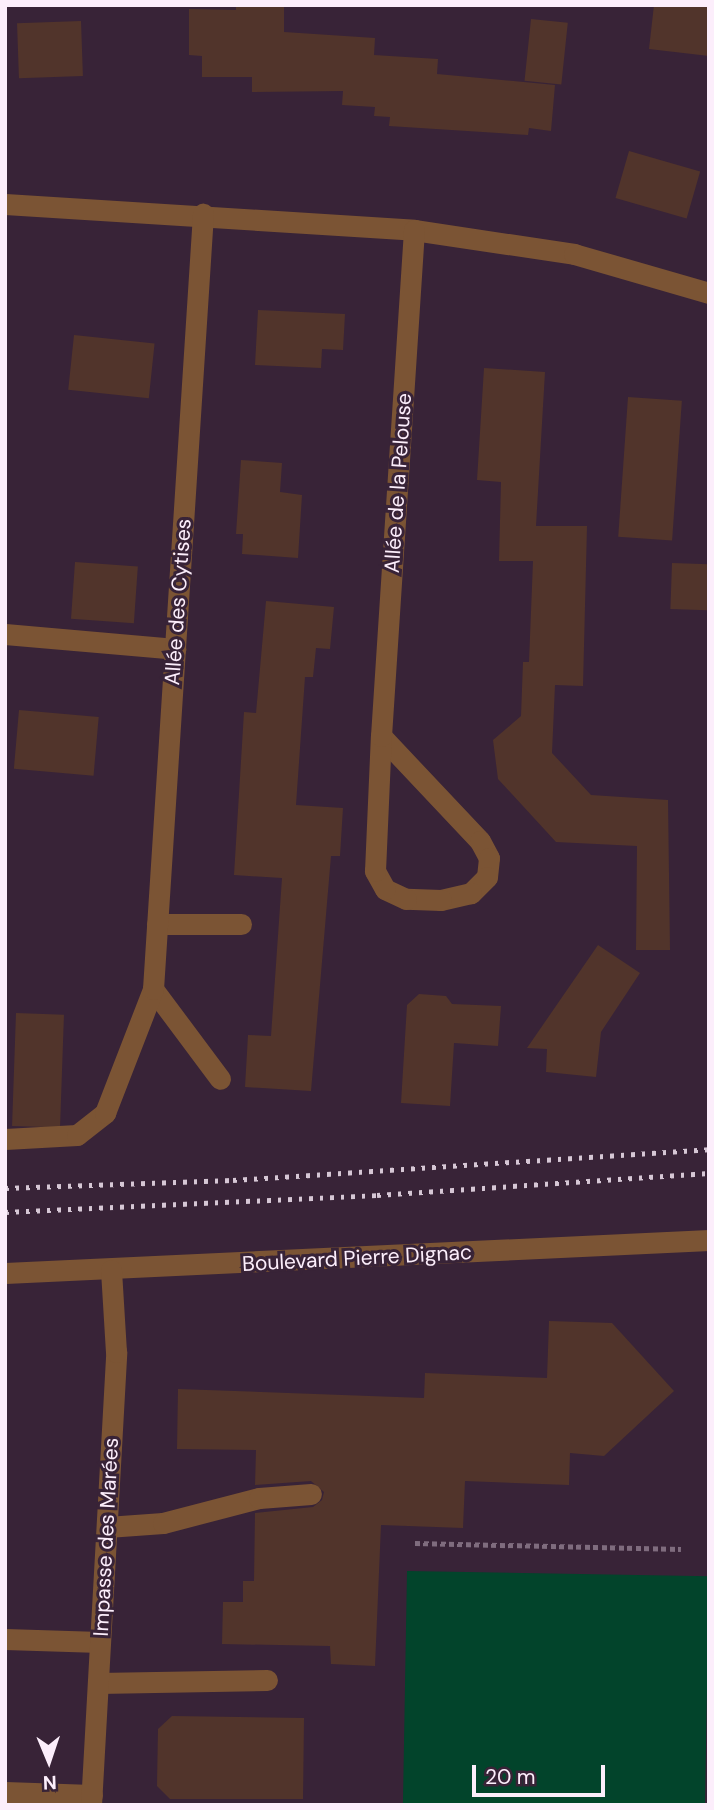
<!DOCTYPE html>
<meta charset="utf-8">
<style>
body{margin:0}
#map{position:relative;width:714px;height:1810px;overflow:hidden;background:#382337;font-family:"DM Sans",sans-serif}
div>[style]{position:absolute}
.green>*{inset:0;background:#02442b;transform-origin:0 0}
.building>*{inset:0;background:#51342b;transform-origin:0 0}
.path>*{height:4.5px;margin-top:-2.25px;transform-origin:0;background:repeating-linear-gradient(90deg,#7f6c7e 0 5px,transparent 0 8.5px)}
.minor>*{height:21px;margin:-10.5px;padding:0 10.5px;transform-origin:10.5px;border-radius:10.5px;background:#7b5434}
.rail>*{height:5px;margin-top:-2.5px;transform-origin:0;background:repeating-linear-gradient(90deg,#d6c7d5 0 3.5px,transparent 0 10.5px)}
span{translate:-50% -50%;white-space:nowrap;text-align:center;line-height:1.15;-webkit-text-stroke:6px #382337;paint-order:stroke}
.street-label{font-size:21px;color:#fceefb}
.frame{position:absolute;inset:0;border:7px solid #fceefb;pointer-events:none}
.north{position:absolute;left:14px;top:1726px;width:70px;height:70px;-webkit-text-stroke:5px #382337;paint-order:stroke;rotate:178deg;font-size:19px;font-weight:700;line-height:28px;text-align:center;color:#fceefb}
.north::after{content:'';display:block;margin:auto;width:24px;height:32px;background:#fceefb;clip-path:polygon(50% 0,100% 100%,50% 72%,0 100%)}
.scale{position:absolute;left:472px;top:1765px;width:133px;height:32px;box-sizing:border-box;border:4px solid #fceefb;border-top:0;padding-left:9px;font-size:21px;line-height:24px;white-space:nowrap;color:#fceefb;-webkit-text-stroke:5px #382337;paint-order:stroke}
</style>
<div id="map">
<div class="green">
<i style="left:407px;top:1571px;width:302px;height:235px;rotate:1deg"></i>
</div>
<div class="building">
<i style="clip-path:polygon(236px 5px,284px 5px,284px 32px,375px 38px,374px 55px,438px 59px,437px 74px,555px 85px,551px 131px,529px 128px,528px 135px,389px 126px,390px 117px,374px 116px,375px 107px,342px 105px,343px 91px,252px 92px,252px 77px,202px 77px,202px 56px,189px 55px,189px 9px,236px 10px)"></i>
<i style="clip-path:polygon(654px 5px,709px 5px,709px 56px,649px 49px)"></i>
<i style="left:531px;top:19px;width:37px;height:62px;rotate:6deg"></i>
<i style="left:81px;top:21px;width:55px;height:64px;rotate:88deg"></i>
<i style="left:629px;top:151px;width:74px;height:49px;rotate:16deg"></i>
<i style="clip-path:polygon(258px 310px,345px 314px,343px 350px,322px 349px,321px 368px,255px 365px)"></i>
<i style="left:74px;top:335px;width:81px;height:55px;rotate:6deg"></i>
<i style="clip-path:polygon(484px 368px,545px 372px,536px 526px,587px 526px,583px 686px,555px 685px,552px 753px,591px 795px,668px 800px,670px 950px,636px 950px,637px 846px,556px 842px,498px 779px,493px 740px,521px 716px,523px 662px,529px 662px,533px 561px,499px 561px,501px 482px,477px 480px)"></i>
<i style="left:628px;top:397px;width:54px;height:140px;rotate:4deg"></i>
<i style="clip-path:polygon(241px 460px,282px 463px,280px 492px,302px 495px,298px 558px,242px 554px,243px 534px,236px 534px)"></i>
<i style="left:75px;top:562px;width:63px;height:57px;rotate:4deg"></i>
<i style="left:672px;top:563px;width:37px;height:46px;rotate:2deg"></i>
<i style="clip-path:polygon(266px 601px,334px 607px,330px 649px,316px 648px,313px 677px,305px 677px,296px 805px,343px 808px,340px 856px,331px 856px,311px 1091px,245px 1087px,248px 1035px,271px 1036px,282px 878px,234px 875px,244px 712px,256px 713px)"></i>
<i style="left:19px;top:710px;width:80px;height:59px;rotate:5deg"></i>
<i style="clip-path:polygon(598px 945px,640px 973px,601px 1032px,596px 1077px,546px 1072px,547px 1049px,527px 1048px)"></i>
<i style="clip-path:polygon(419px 994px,446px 996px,452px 1004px,501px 1006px,498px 1046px,454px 1043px,450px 1106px,401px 1103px,407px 1005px)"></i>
<i style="left:16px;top:1013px;width:48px;height:113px;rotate:2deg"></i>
<i style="clip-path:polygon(549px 1321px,612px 1323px,674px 1391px,604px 1456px,570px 1453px,569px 1485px,465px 1481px,463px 1528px,381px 1525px,375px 1666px,331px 1664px,330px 1646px,222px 1644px,223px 1602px,243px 1602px,243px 1581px,254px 1581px,255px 1513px,313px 1507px,322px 1500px,324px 1492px,311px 1481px,255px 1485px,256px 1450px,177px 1449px,178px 1389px,424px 1398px,425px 1373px,547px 1378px)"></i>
<i style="clip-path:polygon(172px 1716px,304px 1718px,303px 1799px,170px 1799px,157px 1786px,158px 1729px)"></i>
</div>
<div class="path">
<i style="left:415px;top:1543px;width:266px;rotate:1.3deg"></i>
</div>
<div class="minor">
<i style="left:5px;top:204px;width:410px;rotate:3.6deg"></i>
<i style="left:414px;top:230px;width:162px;rotate:8.5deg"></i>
<i style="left:574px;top:254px;width:141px;rotate:16.1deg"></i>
<i style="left:5px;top:634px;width:171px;rotate:5deg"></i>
<i style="left:381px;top:736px;width:144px;rotate:46.7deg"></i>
<i style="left:480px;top:841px;width:19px;rotate:62deg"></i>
<i style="left:489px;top:858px;width:19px;rotate:96deg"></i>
<i style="left:487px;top:877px;width:23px;rotate:135deg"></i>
<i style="left:471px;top:893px;width:31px;rotate:167deg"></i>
<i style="left:441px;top:900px;width:35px;rotate:-178deg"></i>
<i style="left:406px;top:899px;width:23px;rotate:-155deg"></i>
<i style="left:385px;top:889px;width:21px;rotate:-119deg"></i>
<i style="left:375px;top:871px;width:135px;rotate:-87.5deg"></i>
<i style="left:381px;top:736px;width:507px;rotate:-86.27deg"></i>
<i style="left:157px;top:924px;width:84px"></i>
<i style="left:153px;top:989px;width:112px;rotate:53.3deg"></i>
<i style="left:5px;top:1139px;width:72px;rotate:-3.2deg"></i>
<i style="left:77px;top:1135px;width:36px;rotate:-38deg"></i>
<i style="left:105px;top:1113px;width:133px;rotate:-68.8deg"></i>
<i style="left:153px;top:989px;width:777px;rotate:-86.31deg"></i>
<i style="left:5px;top:1273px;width:705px;rotate:-2.68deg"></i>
<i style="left:107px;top:1527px;width:56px;rotate:-4.1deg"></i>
<i style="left:163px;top:1523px;width:99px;rotate:-14.6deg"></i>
<i style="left:259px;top:1498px;width:52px;rotate:-4.4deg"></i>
<i style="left:5px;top:1639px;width:95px;rotate:1.8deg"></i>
<i style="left:98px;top:1683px;width:169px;rotate:-1deg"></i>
<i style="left:5px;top:1792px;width:87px;rotate:2deg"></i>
<i style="left:91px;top:1805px;width:454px;rotate:-86.8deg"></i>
<i style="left:116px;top:1352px;width:82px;rotate:-93.5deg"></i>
</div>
<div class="rail">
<i style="left:5px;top:1188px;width:228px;rotate:-2deg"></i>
<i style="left:233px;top:1180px;width:477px;rotate:-3.7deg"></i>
<i style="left:5px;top:1212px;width:372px;rotate:-2.6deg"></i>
<i style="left:377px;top:1195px;width:333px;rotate:-3.8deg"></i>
</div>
<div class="street-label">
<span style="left:398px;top:483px;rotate:-86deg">Allée de la Pelouse</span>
<span style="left:178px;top:602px;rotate:-86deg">Allée des Cytises</span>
<span style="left:357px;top:1258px;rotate:-3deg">Boulevard Pierre Dignac</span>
<span style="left:106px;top:1537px;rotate:-87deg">Impasse des Marées</span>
</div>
<div class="frame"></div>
<div class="north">N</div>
<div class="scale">20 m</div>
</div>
